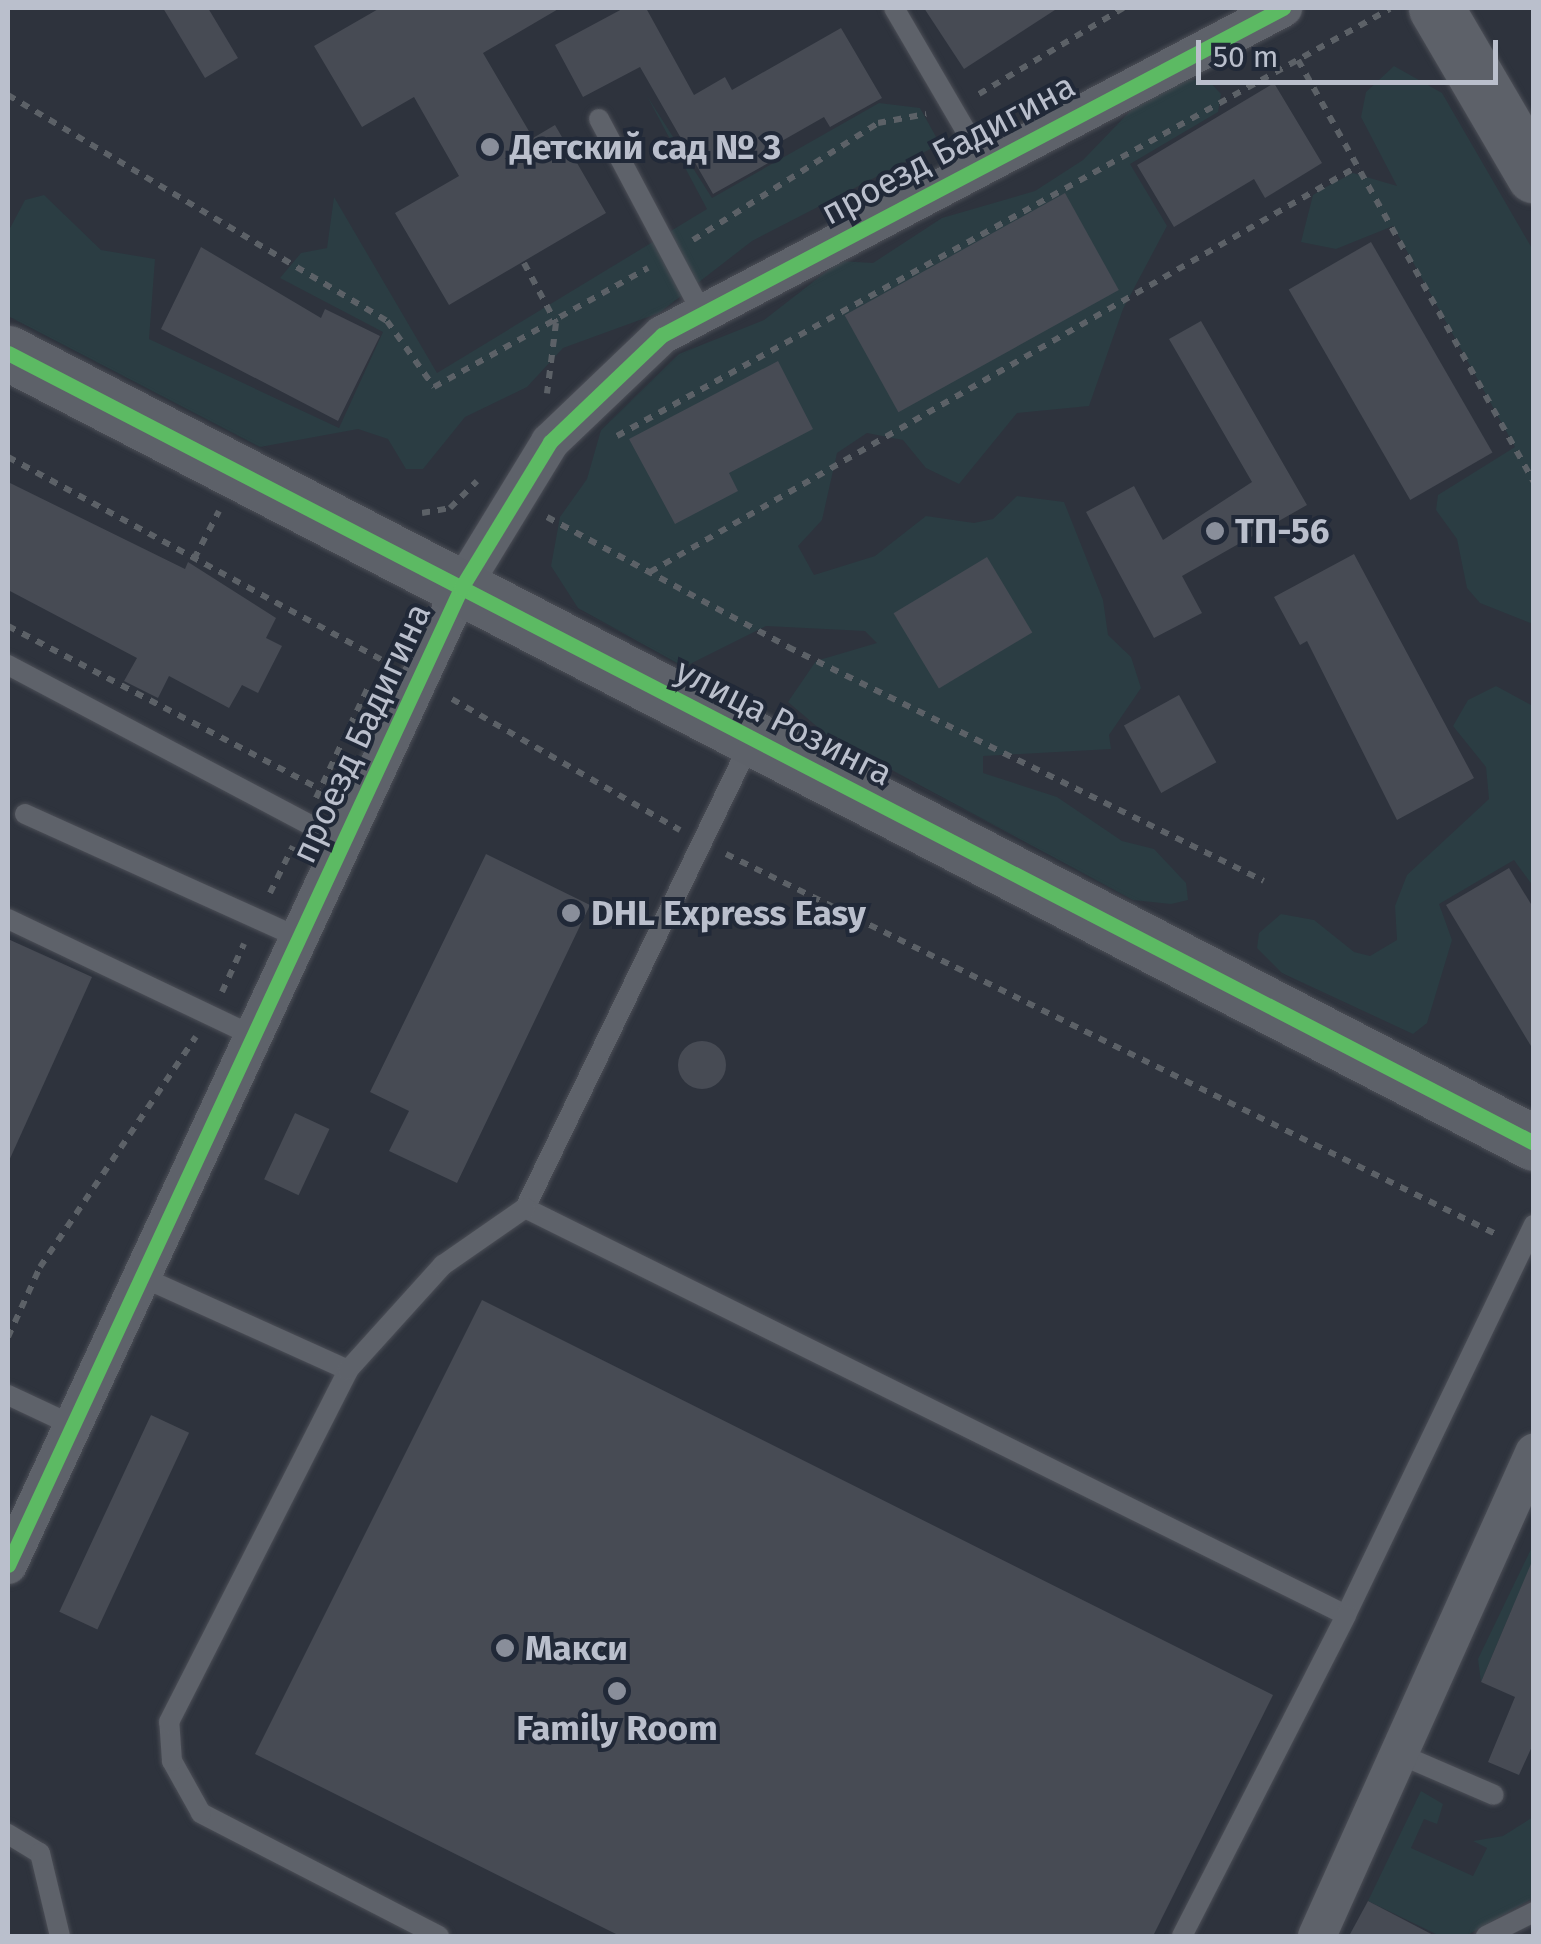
<!DOCTYPE html>
<meta charset="utf-8">
<style>
body{margin:0}
#map{position:relative;width:1541px;height:1944px;overflow:hidden;background:#2e333d;font-family:"Fira Sans",sans-serif}
div>[style]{position:absolute}
.green>*{inset:0;background:#2b3d43}
.building>*{inset:0;background:#474b54;transform-origin:0 0}
.round{border-radius:50%}
.path>*{height:6px;margin-top:-3px;transform-origin:0;background:repeating-linear-gradient(90deg,#5c6167 0 8px,transparent 0 16px)}
.roads{filter:drop-shadow(0 0 2px #4b4e56) drop-shadow(0 0 2px #4b4e56)}
.lane>*{height:20px;margin:-10px;padding:0 10px;transform-origin:10px;border-radius:10px;background:#5e626a}
.street>*{height:38px;margin:-19px;padding:0 19px;transform-origin:19px;border-radius:19px;background:#5e626a}
.secondary>*{height:55px;margin:-27.5px;padding:0 27.5px;transform-origin:27.5px;border-radius:27.5px;background:#5d6169}
.cycleway>*{height:15px;margin:-7.5px;padding:0 7.5px;transform-origin:7.5px;border-radius:7.5px;background:#5cba63}
.dots>*{width:28px;height:28px;translate:-50% -50%;box-sizing:border-box;border:5px solid #212938;border-radius:50%}
span{translate:-50% -50%;white-space:nowrap;text-align:center;line-height:1.15;-webkit-text-stroke:8px #212938;paint-order:stroke}
.poi-label{font-size:35px;color:#babfcc;font-weight:700}
.left{translate:0 -50%;text-align:left}
.street-label{font-size:35px;color:#babfcc}
.frame{position:absolute;inset:0;border:10px solid #babfcc;pointer-events:none}
.scale{position:absolute;left:1196px;top:40px;width:302px;height:45px;box-sizing:border-box;border:5px solid #babfcc;border-top:0;padding-left:12px;font-size:30px;line-height:35px;white-space:nowrap;color:#babfcc;-webkit-text-stroke:8px #212938;paint-order:stroke}
</style>
<div id="map">
<div class="green">
<i style="clip-path:polygon(1394px 66px,1442px 93px,1533px 250px,1533px 624px,1480px 603px,1467px 588px,1457px 539px,1436px 510px,1438px 495px,1515px 447px,1393px 226px,1336px 249px,1301px 242px,1313px 195px,1326px 187px,1353px 173px,1397px 186px,1361px 117px,1366px 92px)"></i>
<i style="clip-path:polygon(1178px 79px,1209px 81px,1221px 94px,1218px 112px,1130px 164px,1167px 226px,1123px 309px,1089px 406px,1017px 413px,959px 484px,926px 468px,903px 440px,867px 433px,837px 453px,822px 520px,798px 546px,814px 575px,875px 556px,926px 516px,974px 523px,993px 519px,1017px 496px,1064px 502px,1103px 600px,1108px 635px,1131px 657px,1141px 688px,1109px 735px,1111px 749px,983px 756px,983px 773px,1057px 797px,1122px 841px,1154px 849px,1186px 883px,1188px 900px,1171px 904px,1133px 900px,827px 735px,788px 702px,816px 661px,877px 643px,865px 631px,766px 626px,684px 667px,578px 608px,551px 566px,560px 517px,587px 479px,601px 430px,679px 354px,764px 320px,840px 261px,873px 263px,942px 218px,1035px 191px,1083px 160px,1138px 103px)"></i>
<i style="clip-path:polygon(647px 96px,712px 198px,879px 103px,920px 108px,940px 144px,752px 241px,659px 313px,563px 348px,527px 387px,465px 417px,423px 469px,406px 469px,388px 439px,358px 429px,260px 447px,8px 316px,8px 232px,25px 200px,44px 195px,101px 250px,155px 259px,149px 339px,339px 428px,383px 332px,280px 278px,301px 253px,327px 248px,334px 197px,437px 373px,707px 209px)"></i>
<i style="clip-path:polygon(1496px 686px,1533px 706px,1533px 886px,1514px 860px,1439px 904px,1452px 940px,1427px 1023px,1413px 1034px,1282px 973px,1257px 948px,1259px 933px,1281px 914px,1314px 920px,1354px 952px,1370px 956px,1397px 940px,1395px 906px,1407px 875px,1489px 799px,1486px 767px,1453px 726px,1468px 700px)"></i>
<i style="clip-path:polygon(1533px 1545px,1533px 1618px,1512px 1609px,1481px 1682px,1478px 1659px)"></i>
<i style="clip-path:polygon(1421px 1791px,1443px 1804px,1437px 1824px,1424px 1819px,1411px 1848px,1473px 1876px,1487px 1848px,1473px 1841px,1503px 1836px,1533px 1817px,1533px 1898px,1466px 1936px,1440px 1936px,1368px 1901px)"></i>
</div>
<div class="building">
<i style="clip-path:polygon(163px 8px,208px 8px,238px 58px,205px 78px)"></i>
<i style="clip-path:polygon(380px 8px,560px 8px,483px 53px,533px 138px,555px 125px,606px 213px,449px 305px,395px 213px,459px 176px,414px 97px,362px 127px,314px 46px)"></i>
<i style="clip-path:polygon(624px 8px,646px 8px,694px 95px,725px 77px,732px 90px,841px 28px,882px 98px,830px 127px,824px 117px,766px 150px,772px 161px,713px 194px,640px 67px,583px 97px,555px 45px)"></i>
<i style="clip-path:polygon(924px 8px,1058px 8px,964px 69px)"></i>
<i style="clip-path:polygon(1274px 83px,1322px 163px,1265px 198px,1254px 179px,1174px 227px,1137px 165px)"></i>
<i style="left:1065px;top:193px;width:111px;height:252px;rotate:61deg"></i>
<i style="left:1371px;top:242px;width:243px;height:95px;rotate:60deg"></i>
<i style="clip-path:polygon(201px 247px,321px 318px,325px 309px,380px 336px,338px 421px,161px 329px)"></i>
<i style="clip-path:polygon(1201px 321px,1307px 505px,1182px 576px,1202px 613px,1154px 638px,1086px 512px,1134px 486px,1163px 540px,1252px 482px,1169px 339px)"></i>
<i style="clip-path:polygon(778px 361px,813px 429px,729px 473px,738px 491px,675px 524px,629px 439px)"></i>
<i style="clip-path:polygon(8px 482px,185px 569px,188px 562px,276px 618px,266px 638px,282px 646px,258px 693px,242px 685px,229px 708px,169px 676px,158px 698px,124px 681px,137px 658px,8px 590px)"></i>
<i style="clip-path:polygon(1354px 554px,1474px 778px,1397px 820px,1307px 641px,1300px 645px,1274px 597px)"></i>
<i style="left:987px;top:557px;width:88px;height:109px;rotate:59deg"></i>
<i style="left:1179px;top:695px;width:77px;height:63px;rotate:61deg"></i>
<i style="clip-path:polygon(486px 854px,590px 905px,457px 1183px,389px 1151px,409px 1111px,370px 1092px)"></i>
<i style="clip-path:polygon(1509px 868px,1534px 909px,1534px 1051px,1446px 905px)"></i>
<i style="clip-path:polygon(8px 939px,92px 977px,8px 1163px)"></i>
<i class="round" style="left:678px;top:1041px;width:48px;height:48px"></i>
<i style="left:295px;top:1113px;width:38px;height:73px;rotate:25deg"></i>
<i style="clip-path:polygon(482px 1300px,1273px 1695px,1153px 1936px,620px 1936px,255px 1754px)"></i>
<i style="left:151px;top:1415px;width:42px;height:217px;rotate:25deg"></i>
<i style="clip-path:polygon(1533px 1559px,1534px 1742px,1519px 1775px,1488px 1762px,1515px 1697px,1481px 1682px)"></i>
<i style="clip-path:polygon(1368px 1901px,1435px 1936px,1349px 1936px)"></i>
</div>
<div class="path">
<i style="left:1298px;top:60px;width:484px;rotate:60.8deg"></i>
<i style="left:979px;top:94px;width:168px;rotate:-30.8deg"></i>
<i style="left:8px;top:95px;width:441px;rotate:30.8deg"></i>
<i style="left:387px;top:321px;width:81px;rotate:54.5deg"></i>
<i style="left:434px;top:387px;width:245px;rotate:-29.1deg"></i>
<i style="left:693px;top:240px;width:219px;rotate:-32.3deg"></i>
<i style="left:878px;top:123px;width:49px;rotate:-10.6deg"></i>
<i style="left:524px;top:263px;width:68px;rotate:61.9deg"></i>
<i style="left:556px;top:323px;width:71px;rotate:97.3deg"></i>
<i style="left:617px;top:436px;width:883px;rotate:-28.92deg"></i>
<i style="left:8px;top:457px;width:428px;rotate:28.5deg"></i>
<i style="left:422px;top:513px;width:28px;rotate:-10deg"></i>
<i style="left:450px;top:508px;width:38px;rotate:-45deg"></i>
<i style="left:547px;top:517px;width:274px;rotate:28.3deg"></i>
<i style="left:788px;top:647px;width:530px;rotate:26.18deg"></i>
<i style="left:194px;top:559px;width:54px;rotate:-62.5deg"></i>
<i style="left:650px;top:572px;width:816px;rotate:-29.83deg"></i>
<i style="left:8px;top:626px;width:352px;rotate:27.6deg"></i>
<i style="left:452px;top:699px;width:263px;rotate:29.9deg"></i>
<i style="left:316px;top:798px;width:127px;rotate:-64.8deg"></i>
<i style="left:726px;top:854px;width:863px;rotate:26.27deg"></i>
<i style="left:270px;top:893px;width:52px;rotate:-63.9deg"></i>
<i style="left:222px;top:992px;width:53px;rotate:-65.4deg"></i>
<i style="left:8px;top:1337px;width:77px;rotate:-65.4deg"></i>
<i style="left:40px;top:1267px;width:278px;rotate:-55.9deg"></i>
</div>
<div class="roads">
<div class="lane">
<i style="left:894px;top:8px;width:181px;rotate:59.7deg"></i>
<i style="left:599px;top:119px;width:220px;rotate:62deg"></i>
<i style="left:8px;top:665px;width:378px;rotate:27.9deg"></i>
<i style="left:751px;top:741px;width:519px;rotate:115.82deg"></i>
<i style="left:525px;top:1208px;width:916px;rotate:26.37deg"></i>
<i style="left:1346px;top:1615px;width:433px;rotate:-64.3deg"></i>
<i style="left:25px;top:814px;width:301px;rotate:24.3deg"></i>
<i style="left:8px;top:919px;width:272px;rotate:25.5deg"></i>
<i style="left:142px;top:1277px;width:226px;rotate:24.3deg"></i>
<i style="left:8px;top:1395px;width:71px;rotate:25.1deg"></i>
<i style="left:1399px;top:1754px;width:103px;rotate:23.3deg"></i>
<i style="left:8px;top:1834px;width:37px;rotate:31deg"></i>
<i style="left:40px;top:1853px;width:85px;rotate:76.5deg"></i>
<i style="left:439px;top:1936px;width:268px;rotate:-152.7deg"></i>
<i style="left:201px;top:1813px;width:60px;rotate:-119.1deg"></i>
<i style="left:172px;top:1761px;width:39px;rotate:-94deg"></i>
<i style="left:169px;top:1722px;width:395px;rotate:-63deg"></i>
<i style="left:348px;top:1370px;width:142px;rotate:-47.9deg"></i>
<i style="left:443px;top:1265px;width:100px;rotate:-34.8deg"></i>
<i style="left:1182px;top:1936px;width:360px;rotate:-62.9deg"></i>
<i style="left:1486px;top:1936px;width:54px;rotate:-26.6deg"></i>
</div>
<div class="street">
<i style="left:8px;top:1565px;width:1077px;rotate:-65.12deg"></i>
<i style="left:461px;top:588px;width:171px;rotate:-58.6deg"></i>
<i style="left:550px;top:442px;width:155px;rotate:-43.7deg"></i>
<i style="left:662px;top:335px;width:702px;rotate:-27.77deg"></i>
<i style="left:1317px;top:1936px;width:530px;rotate:-65.81deg"></i>
</div>
<div class="secondary">
<i style="left:1436px;top:8px;width:194px;rotate:59.7deg"></i>
<i style="left:8px;top:353px;width:1718px;rotate:27.37deg"></i>
</div>
</div>
<div class="cycleway">
<i style="left:8px;top:353px;width:1718px;rotate:27.37deg"></i>
<i style="left:8px;top:1565px;width:1077px;rotate:-65.12deg"></i>
<i style="left:461px;top:588px;width:171px;rotate:-58.6deg"></i>
<i style="left:550px;top:442px;width:155px;rotate:-43.7deg"></i>
<i style="left:662px;top:335px;width:702px;rotate:-27.77deg"></i>
</div>
<div class="dots">
<i style="left:490px;top:147px;background:#898e9a"></i>
<i style="left:1215px;top:531px;background:#898e9a"></i>
<i style="left:571px;top:913px;background:#898e9a"></i>
<i style="left:505px;top:1648px;background:#898e9a"></i>
<i style="left:617px;top:1691px;background:#898e9a"></i>
</div>
<div class="poi-label">
<span class="left" style="left:510px;top:147px">Детский сад № 3</span>
<span class="left" style="left:1235px;top:531px">ТП-56</span>
<span class="left" style="left:591px;top:913px">DHL Express Easy</span>
<span class="left" style="left:525px;top:1648px">Макси</span>
<span style="left:617px;top:1728px">Family Room</span>
</div>
<div class="street-label">
<span style="left:948px;top:149px;rotate:-28deg">проезд Бадигина</span>
<span style="left:784px;top:722px;rotate:27deg">улица Розинга</span>
<span style="left:361px;top:733px;rotate:-65deg">проезд Бадигина</span>
</div>
<div class="frame"></div>
<div class="scale">50 m</div>
</div>
